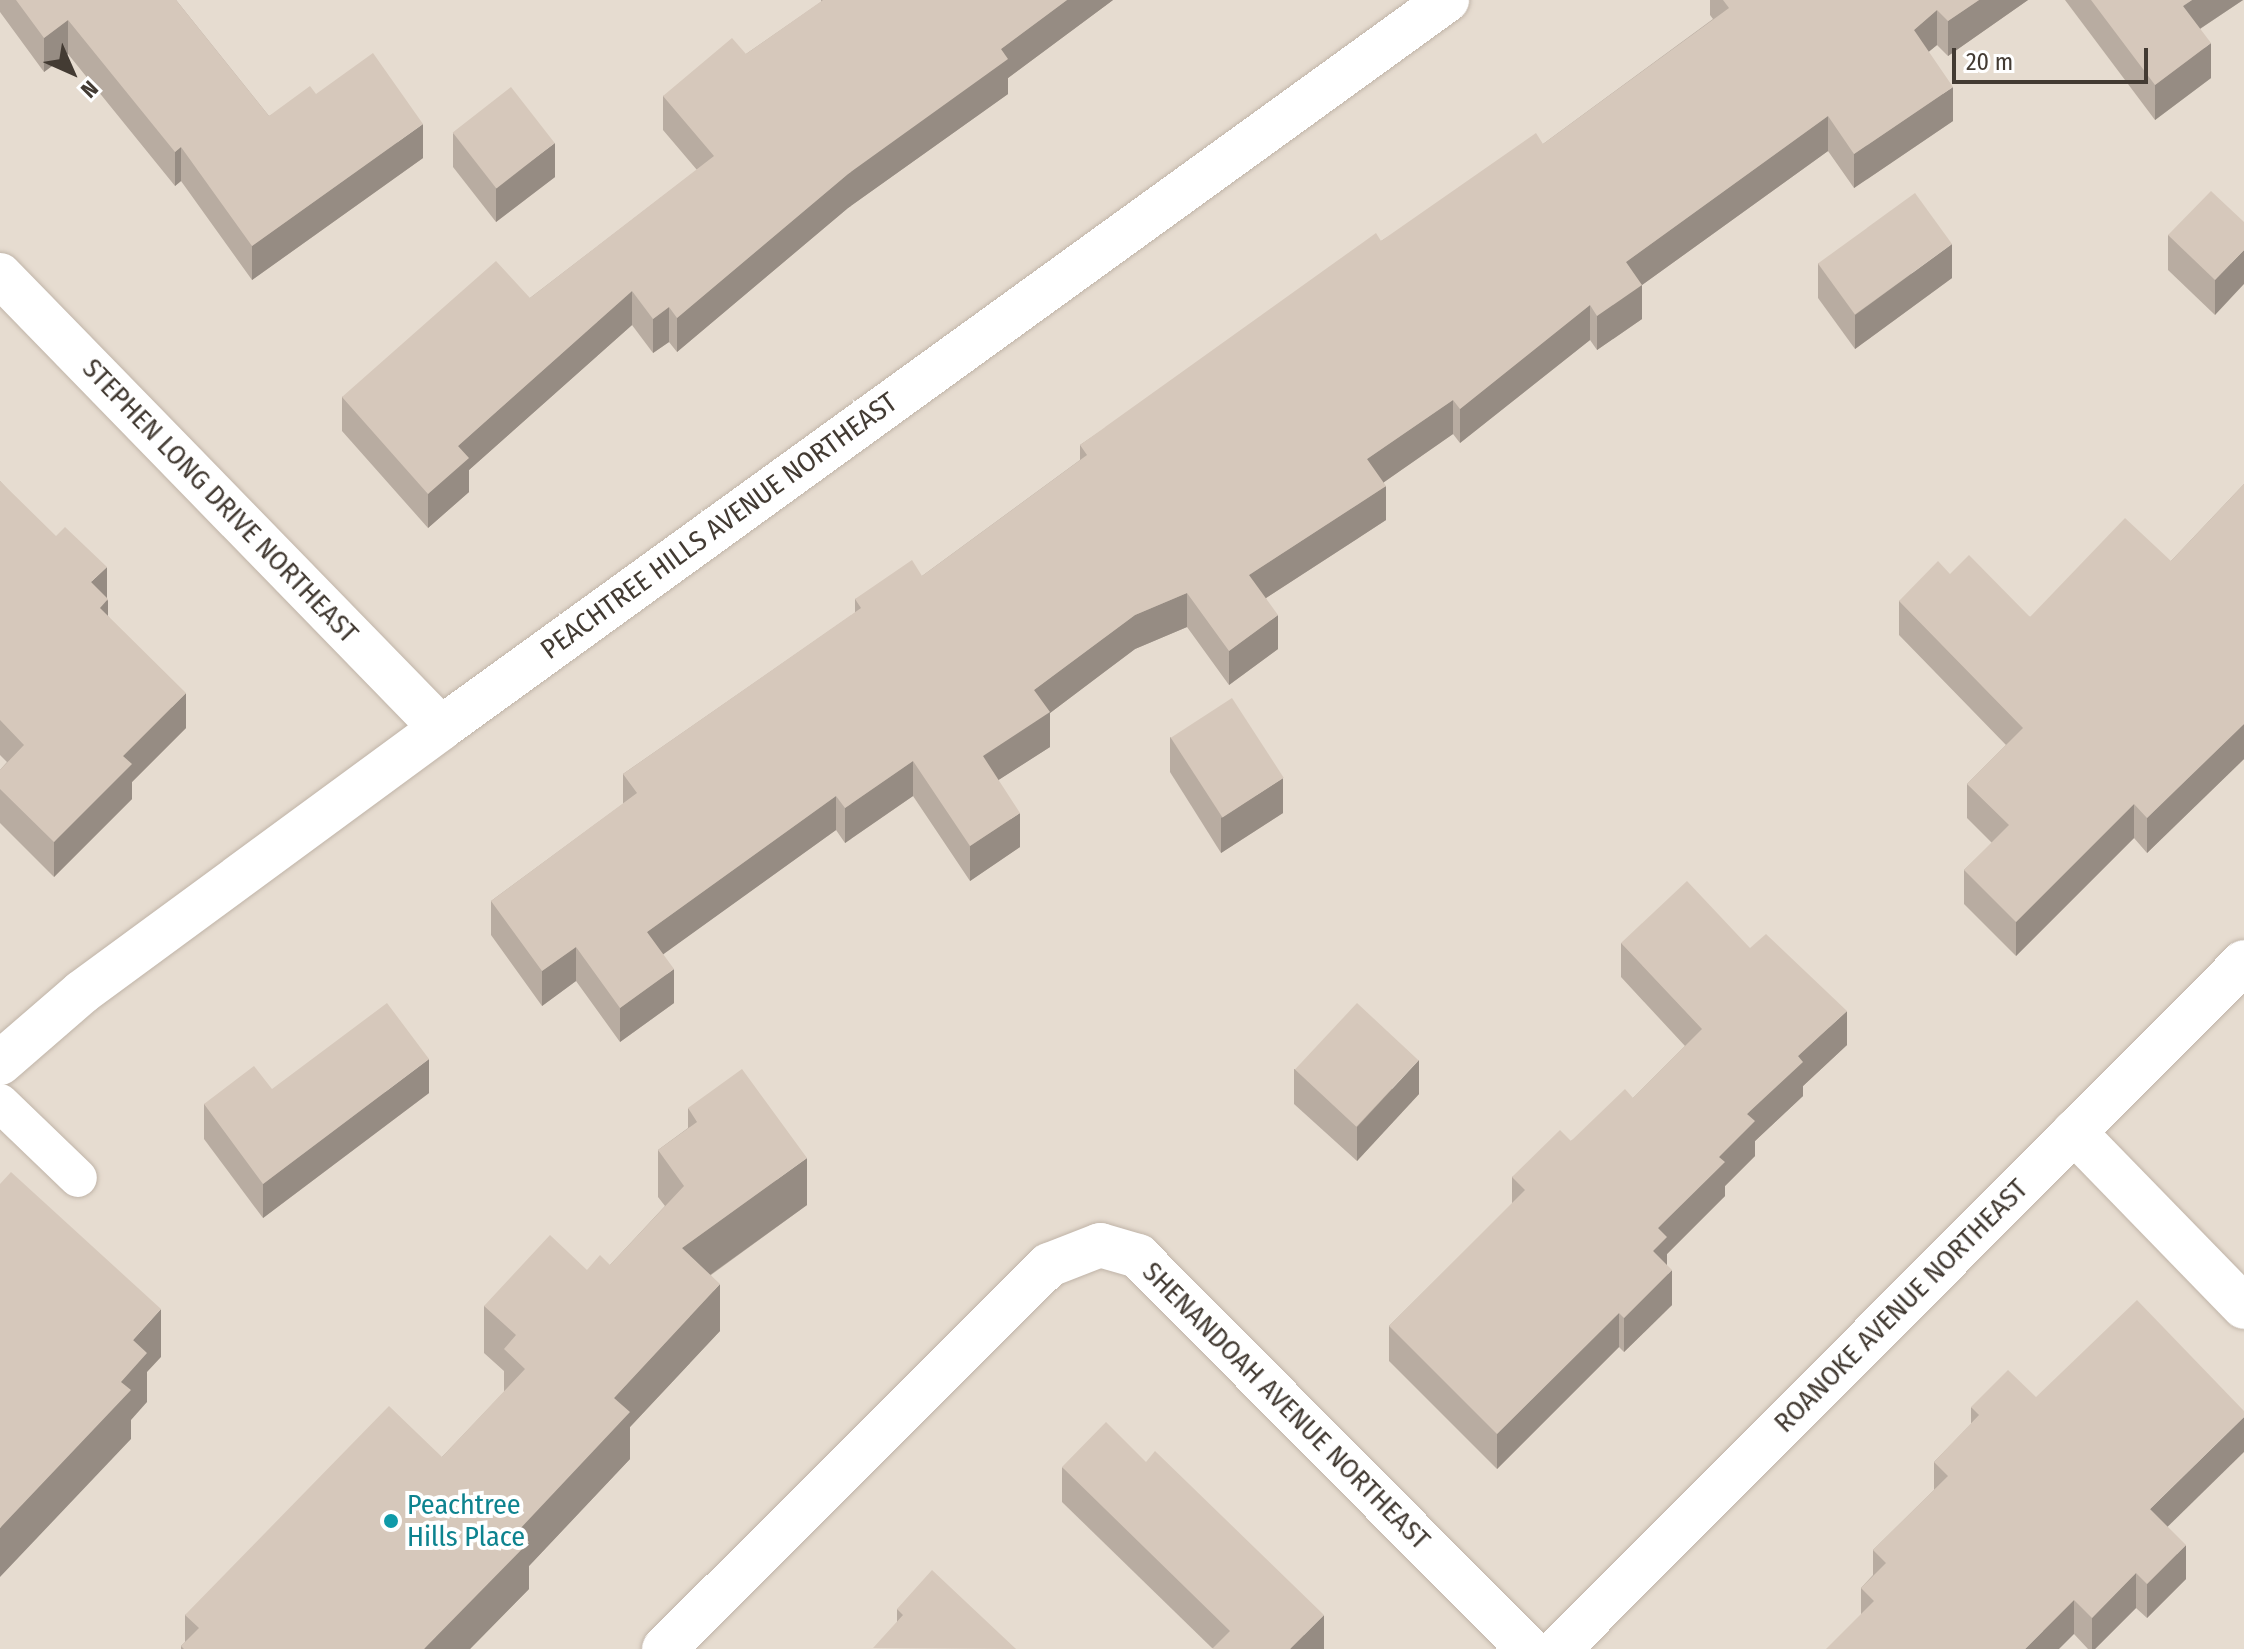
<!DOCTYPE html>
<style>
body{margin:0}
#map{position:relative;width:2244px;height:1649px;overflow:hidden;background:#f2ebe2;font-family:"Fira Sans Condensed",sans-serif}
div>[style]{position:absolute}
.residential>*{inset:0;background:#e6dcd0;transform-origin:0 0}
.roads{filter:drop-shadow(0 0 2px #c0b4a8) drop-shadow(0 0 2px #c0b4a8)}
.service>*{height:38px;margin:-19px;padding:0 19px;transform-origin:19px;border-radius:19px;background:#fff}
.minor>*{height:44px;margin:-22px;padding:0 22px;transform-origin:22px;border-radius:22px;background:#fff}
.wall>*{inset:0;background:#b8aca1}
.shaded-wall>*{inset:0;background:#968c83}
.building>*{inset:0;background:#d6c8bb;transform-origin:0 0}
.dots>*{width:22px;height:22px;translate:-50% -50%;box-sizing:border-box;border:4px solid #fff;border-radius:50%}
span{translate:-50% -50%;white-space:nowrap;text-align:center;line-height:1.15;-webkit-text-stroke:8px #fff;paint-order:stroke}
.street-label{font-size:28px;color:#433b33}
.culture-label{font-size:28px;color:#0d838f}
.left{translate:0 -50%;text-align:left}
.north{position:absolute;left:32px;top:32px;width:80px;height:80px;-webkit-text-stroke:6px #fff;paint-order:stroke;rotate:135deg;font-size:22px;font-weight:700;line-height:32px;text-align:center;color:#433b33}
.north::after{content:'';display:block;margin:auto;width:28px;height:36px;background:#433b33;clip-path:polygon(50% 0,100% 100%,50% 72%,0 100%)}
.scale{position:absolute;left:1952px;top:48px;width:196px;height:36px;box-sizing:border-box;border:4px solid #433b33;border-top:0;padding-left:10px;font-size:24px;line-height:28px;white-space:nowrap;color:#433b33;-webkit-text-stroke:6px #fff;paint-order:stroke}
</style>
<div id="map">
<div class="residential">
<i style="left:0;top:0;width:2244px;height:1649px"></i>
</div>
<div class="roads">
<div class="service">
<i style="left:0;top:1103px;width:108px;rotate:43.9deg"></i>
</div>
<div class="minor">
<i style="left:0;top:275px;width:632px;rotate:45.77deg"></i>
<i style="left:0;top:1063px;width:108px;rotate:-40.9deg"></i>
<i style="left:82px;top:992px;width:446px;rotate:-36.3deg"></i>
<i style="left:441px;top:728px;width:1242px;rotate:-35.89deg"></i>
<i style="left:2074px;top:1132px;width:244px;rotate:45.8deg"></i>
<i style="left:664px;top:1649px;width:544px;rotate:-44.93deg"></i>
<i style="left:1049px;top:1265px;width:55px;rotate:-21.4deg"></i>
<i style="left:1100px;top:1245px;width:40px;rotate:16deg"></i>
<i style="left:1138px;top:1256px;width:554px;rotate:45.22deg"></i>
<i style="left:1559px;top:1649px;width:970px;rotate:-45.08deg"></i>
</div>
</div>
<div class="wall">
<i style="clip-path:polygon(0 0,176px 0,269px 116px,316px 94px,423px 158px,252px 280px,181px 181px,175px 186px,68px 54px,44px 72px,0 12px)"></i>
<i style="clip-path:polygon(821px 0,1113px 0,1008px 78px,1008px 94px,848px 208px,677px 352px,669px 342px,653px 353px,632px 325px,469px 470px,469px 492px,428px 528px,342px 431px,342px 397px,530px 298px,697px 170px,663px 130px,663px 96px,746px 54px,821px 2px)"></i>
<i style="clip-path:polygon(1710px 0,2028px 0,1948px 56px,1937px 45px,1928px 52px,1953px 121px,1854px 188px,1828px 151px,1642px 285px,1642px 319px,1597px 350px,1590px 340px,1460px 443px,1453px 434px,1384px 482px,1386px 520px,1266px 598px,1278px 649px,1229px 685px,1187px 627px,1135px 649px,1050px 713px,1050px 747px,998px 780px,1020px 847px,970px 881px,913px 796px,845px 843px,836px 830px,663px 954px,674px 1003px,620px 1042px,576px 981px,542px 1006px,491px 935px,491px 901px,623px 804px,623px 774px,855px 613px,855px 599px,922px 576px,1080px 460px,1080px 445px,1381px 241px,1543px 144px,1713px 19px,1710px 15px)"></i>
<i style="clip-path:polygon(2065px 0,2243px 0,2200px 29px,2211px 78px,2155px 120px)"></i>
<i style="clip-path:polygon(453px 133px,555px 177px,496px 222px,453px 167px)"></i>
<i style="clip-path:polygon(2244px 222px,2215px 315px,2168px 270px,2168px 235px)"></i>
<i style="clip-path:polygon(1818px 263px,1952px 278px,1855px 349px,1818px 298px)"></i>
<i style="clip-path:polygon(0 481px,107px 598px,108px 616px,186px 728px,132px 782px,132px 799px,54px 877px,0 823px,0 770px,7px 762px,0 755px)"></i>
<i style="clip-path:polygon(2244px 484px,2244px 759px,2147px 853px,2134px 838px,2016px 956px,1964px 904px,1964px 870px,1992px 843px,1967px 818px,1967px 784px,2006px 745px,1899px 635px,1899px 601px,1950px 574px,2030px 617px,2171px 561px)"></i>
<i style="clip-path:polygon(1170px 737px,1283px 813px,1221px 853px,1170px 772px)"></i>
<i style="clip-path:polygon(1621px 943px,1750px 948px,1847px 1045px,1803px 1086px,1803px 1096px,1755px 1141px,1755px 1156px,1725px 1186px,1725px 1196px,1667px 1254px,1667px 1265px,1672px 1305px,1624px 1352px,1619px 1347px,1497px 1469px,1389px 1361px,1389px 1326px,1512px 1204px,1512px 1177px,1571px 1141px,1633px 1098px,1685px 1046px,1621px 977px)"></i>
<i style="clip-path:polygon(1294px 1069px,1419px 1094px,1357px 1161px,1294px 1104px)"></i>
<i style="clip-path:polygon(272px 1089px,429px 1093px,263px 1218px,204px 1139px,204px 1104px)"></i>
<i style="clip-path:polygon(688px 1108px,807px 1205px,711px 1275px,720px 1331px,630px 1427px,630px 1459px,529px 1566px,529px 1589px,470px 1649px,181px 1649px,181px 1646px,185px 1642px,185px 1615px,442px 1457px,504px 1392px,504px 1371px,484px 1353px,484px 1306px,587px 1270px,610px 1265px,665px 1206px,658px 1197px,658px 1150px,688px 1128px)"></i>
<i style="clip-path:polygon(1971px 1407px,2167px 1527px,2186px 1579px,2147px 1618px,2136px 1608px,2095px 1649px,2088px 1649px,2074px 1634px,1861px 1614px,1861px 1588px,1873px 1575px,1873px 1550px,1934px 1490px,1934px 1462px,1971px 1424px)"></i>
<i style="clip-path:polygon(1062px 1467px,1324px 1649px,1212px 1648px,1062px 1502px)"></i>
<i style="clip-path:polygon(897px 1609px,1016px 1649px,897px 1622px)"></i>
</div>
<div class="shaded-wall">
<i style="clip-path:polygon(1067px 0,1113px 0,1008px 78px,1008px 94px,848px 208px,677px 352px,677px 318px,848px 174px,1001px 49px)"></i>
<i style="clip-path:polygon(1979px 0,2028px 0,1948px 56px,1948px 21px)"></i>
<i style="clip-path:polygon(2192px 0,2243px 0,2183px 40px,2183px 6px)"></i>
<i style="clip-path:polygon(1937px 10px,1937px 45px,1914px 64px,1914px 30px)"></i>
<i style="clip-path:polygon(68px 20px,68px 54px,44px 72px,44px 38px)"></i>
<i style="clip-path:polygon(2211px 43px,2211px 78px,2155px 120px,2155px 85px)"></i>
<i style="clip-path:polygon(1953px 87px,1953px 121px,1854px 188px,1854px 154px)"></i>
<i style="clip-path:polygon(1828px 116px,1828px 151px,1642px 285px,1642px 319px,1597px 350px,1597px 316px,1626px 262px)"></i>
<i style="clip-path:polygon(423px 124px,423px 158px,252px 280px,252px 246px)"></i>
<i style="clip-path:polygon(555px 143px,555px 177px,496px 222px,496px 187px)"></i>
<i style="clip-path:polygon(181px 147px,181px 181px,175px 186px,175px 152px)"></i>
<i style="clip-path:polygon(1952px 244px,1952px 278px,1855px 349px,1855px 315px)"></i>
<i style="clip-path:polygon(2244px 250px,2244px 284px,2215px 315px,2215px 280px)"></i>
<i style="clip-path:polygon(632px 291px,632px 325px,469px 470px,469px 492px,428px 528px,428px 494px,458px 446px)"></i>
<i style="clip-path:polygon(1590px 305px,1590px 340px,1460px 443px,1460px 409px)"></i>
<i style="clip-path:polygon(669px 307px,669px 342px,653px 353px,653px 319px)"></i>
<i style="clip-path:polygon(1453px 400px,1453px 434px,1367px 494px,1367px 459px)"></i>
<i style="clip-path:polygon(1386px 486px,1386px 520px,1249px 609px,1249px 575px)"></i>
<i style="clip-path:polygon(107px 567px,107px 601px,108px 599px,108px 634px,91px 582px)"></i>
<i style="clip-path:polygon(1187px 593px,1187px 627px,1135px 649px,1050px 713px,1050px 747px,983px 790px,983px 756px,1034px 690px,1135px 615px)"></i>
<i style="clip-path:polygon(1278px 615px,1278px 649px,1229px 685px,1229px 651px)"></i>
<i style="clip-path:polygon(186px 693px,186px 728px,132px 782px,132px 799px,54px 877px,54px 842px,123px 756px)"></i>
<i style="clip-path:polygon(2244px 724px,2244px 759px,2147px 853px,2147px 818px)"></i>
<i style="clip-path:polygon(913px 761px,913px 796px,845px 843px,845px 808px)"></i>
<i style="clip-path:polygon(1283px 778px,1283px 813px,1221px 853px,1221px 818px)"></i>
<i style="clip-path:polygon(836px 796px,836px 830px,647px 966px,647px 932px)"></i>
<i style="clip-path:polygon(2134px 804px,2134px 838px,2016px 956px,2016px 922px)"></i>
<i style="clip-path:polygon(1020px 813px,1020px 847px,970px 881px,970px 846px)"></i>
<i style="clip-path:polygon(576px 947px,576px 981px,542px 1006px,542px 971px)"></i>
<i style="clip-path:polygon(674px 969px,674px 1003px,620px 1042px,620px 1008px)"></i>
<i style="clip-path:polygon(1847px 1011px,1847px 1045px,1803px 1086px,1803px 1096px,1755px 1141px,1755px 1156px,1725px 1186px,1725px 1196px,1667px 1254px,1667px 1271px,1653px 1251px,1658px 1228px,1719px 1157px,1747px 1114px,1798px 1056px)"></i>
<i style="clip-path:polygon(429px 1059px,429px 1093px,263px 1218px,263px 1184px)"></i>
<i style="clip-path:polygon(1419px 1060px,1419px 1094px,1357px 1161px,1357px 1127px)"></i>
<i style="clip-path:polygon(807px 1158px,807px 1205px,682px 1295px,682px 1248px)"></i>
<i style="clip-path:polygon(1672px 1270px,1672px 1305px,1624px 1352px,1624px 1318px)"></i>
<i style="clip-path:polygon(720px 1284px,720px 1331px,630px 1427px,630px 1459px,529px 1566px,529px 1589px,470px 1649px,424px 1649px,518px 1531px,614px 1398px)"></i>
<i style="clip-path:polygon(161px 1309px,161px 1357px,147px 1372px,147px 1402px,131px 1420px,131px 1439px,0 1577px,0 1528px,133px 1340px)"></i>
<i style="clip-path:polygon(1619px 1313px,1619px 1347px,1497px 1469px,1497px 1434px)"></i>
<i style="clip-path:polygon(2244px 1417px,2244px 1452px,2150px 1544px,2150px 1509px)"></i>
<i style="clip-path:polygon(2186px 1545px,2186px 1579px,2147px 1618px,2147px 1584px)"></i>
<i style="clip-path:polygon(2136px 1573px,2136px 1608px,2095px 1649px,2092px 1649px,2092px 1618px)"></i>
<i style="clip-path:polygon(2074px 1600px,2074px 1634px,2059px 1649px,2025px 1649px)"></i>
<i style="clip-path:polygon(1324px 1615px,1324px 1649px,1290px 1649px)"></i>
</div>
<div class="building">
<i style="clip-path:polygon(16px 0,176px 0,269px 116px,310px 86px,316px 94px,373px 53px,423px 124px,252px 246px,181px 147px,175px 152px,68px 20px,44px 38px)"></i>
<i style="clip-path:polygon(823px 0,1067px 0,1001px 49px,1008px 59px,848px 174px,677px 318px,669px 307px,653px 319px,632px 291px,458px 446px,469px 458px,428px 494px,342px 397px,496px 261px,530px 298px,714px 156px,663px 96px,732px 38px,746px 54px)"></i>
<i style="clip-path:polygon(1723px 0,1979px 0,1948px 21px,1937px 10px,1914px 30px,1953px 87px,1854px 154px,1828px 116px,1626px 262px,1642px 285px,1597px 316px,1590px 305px,1460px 409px,1453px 400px,1367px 459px,1386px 486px,1249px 575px,1278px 615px,1229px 651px,1187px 593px,1135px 615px,1034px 690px,1050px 712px,983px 756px,1020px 813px,970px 846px,913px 761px,845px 808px,836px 796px,647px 932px,674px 969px,620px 1008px,576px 947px,542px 971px,491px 901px,637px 793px,623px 774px,861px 608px,855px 599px,912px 560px,922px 576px,1087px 455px,1080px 445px,1376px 233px,1381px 241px,1536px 133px,1543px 144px,1729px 8px)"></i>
<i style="clip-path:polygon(2091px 0,2192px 0,2183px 6px,2211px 43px,2155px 85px)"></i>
<i style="left:511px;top:87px;width:71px;height:74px;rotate:52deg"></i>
<i style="clip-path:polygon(2211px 191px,2244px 222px,2244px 250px,2215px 280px,2168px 235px)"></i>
<i style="left:1915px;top:193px;width:63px;height:120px;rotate:54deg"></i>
<i style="clip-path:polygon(0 481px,56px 536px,65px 527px,107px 567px,91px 582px,108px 599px,100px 608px,186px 693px,123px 756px,132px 764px,54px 842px,0 789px,0 770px,24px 745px,0 720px)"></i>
<i style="clip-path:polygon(2244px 484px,2244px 724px,2147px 818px,2134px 804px,2016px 922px,1964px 870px,2009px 825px,1967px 784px,2023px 728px,1899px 601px,1938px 561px,1950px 574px,1969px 555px,2030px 617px,2125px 518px,2171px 561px)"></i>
<i style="left:1232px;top:698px;width:95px;height:73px;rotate:57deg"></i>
<i style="clip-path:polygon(1687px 881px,1750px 948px,1766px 934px,1847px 1011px,1798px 1056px,1803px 1062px,1747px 1114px,1755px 1121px,1719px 1157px,1725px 1162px,1658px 1228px,1667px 1237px,1653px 1251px,1672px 1270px,1624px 1318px,1619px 1313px,1497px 1434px,1389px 1326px,1525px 1190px,1512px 1177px,1560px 1130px,1571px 1141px,1625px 1089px,1633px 1098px,1702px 1029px,1621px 943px)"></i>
<i style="clip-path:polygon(387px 1003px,429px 1059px,263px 1184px,204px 1104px,254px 1066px,272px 1089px)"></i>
<i style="left:1357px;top:1003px;width:84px;height:91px;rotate:43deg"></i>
<i style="clip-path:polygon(742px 1069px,807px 1158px,682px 1248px,720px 1284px,614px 1398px,630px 1412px,518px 1531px,529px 1542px,424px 1649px,184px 1649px,181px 1646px,199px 1628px,185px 1615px,389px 1406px,442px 1457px,525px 1369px,504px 1349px,516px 1335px,484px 1306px,550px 1235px,587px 1270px,600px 1255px,610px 1265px,684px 1186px,658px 1150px,697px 1122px,688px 1108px)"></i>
<i style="clip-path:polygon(11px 1172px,161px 1309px,133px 1340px,147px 1353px,121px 1382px,131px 1390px,0 1528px,0 1184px)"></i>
<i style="clip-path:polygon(2137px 1300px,2244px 1411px,2244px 1417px,2150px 1509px,2186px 1545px,2147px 1584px,2136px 1573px,2092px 1618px,2074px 1600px,2025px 1649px,1826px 1649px,1874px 1601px,1861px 1588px,1886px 1563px,1873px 1550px,1948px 1476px,1934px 1462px,1979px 1415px,1971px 1407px,2008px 1370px,2036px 1397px)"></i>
<i style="clip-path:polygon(1106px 1422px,1146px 1462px,1155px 1451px,1324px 1615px,1290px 1649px,1212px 1649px,1230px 1631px,1062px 1467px)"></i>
<i style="clip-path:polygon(932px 1570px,1016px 1649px,873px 1648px,903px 1615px,897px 1609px)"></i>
</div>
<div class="dots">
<i style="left:391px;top:1521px;background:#0f9aa8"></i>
</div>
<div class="street-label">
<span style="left:220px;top:501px;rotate:46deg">STEPHEN LONG DRIVE NORTHEAST</span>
<span style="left:719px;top:526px;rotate:-36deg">PEACHTREE HILLS AVENUE NORTHEAST</span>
<span style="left:1901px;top:1306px;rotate:-45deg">ROANOKE AVENUE NORTHEAST</span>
<span style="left:1286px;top:1406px;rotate:45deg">SHENANDOAH AVENUE NORTHEAST</span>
</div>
<div class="culture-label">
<span class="left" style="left:407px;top:1521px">Peachtree<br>Hills Place</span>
</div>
<div class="north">N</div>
<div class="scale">20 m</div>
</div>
